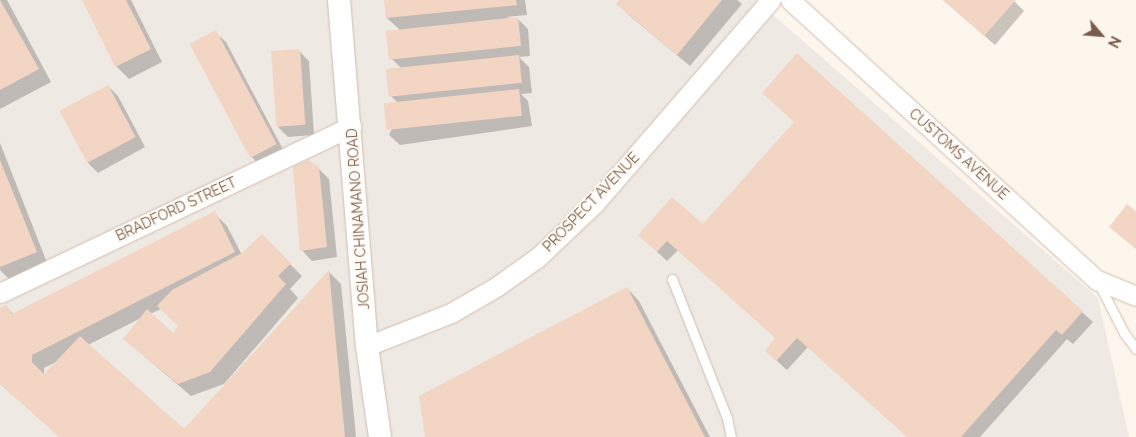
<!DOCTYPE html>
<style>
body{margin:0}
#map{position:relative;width:1136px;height:437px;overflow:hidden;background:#fdf6ec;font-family:Raleway,sans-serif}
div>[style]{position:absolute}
.industrial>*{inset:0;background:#efe9e4}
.shadow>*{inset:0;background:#0003}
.building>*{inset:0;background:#f3d5c3;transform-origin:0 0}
.roads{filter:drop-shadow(0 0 1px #d1beb0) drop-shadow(0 0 1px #d1beb0)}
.service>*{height:9px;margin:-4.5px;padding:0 4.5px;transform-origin:4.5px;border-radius:4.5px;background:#fff}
.minor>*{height:19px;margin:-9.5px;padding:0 9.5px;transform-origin:9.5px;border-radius:9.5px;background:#fff}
.tertiary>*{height:22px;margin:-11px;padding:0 11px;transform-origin:11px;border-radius:11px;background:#fff}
span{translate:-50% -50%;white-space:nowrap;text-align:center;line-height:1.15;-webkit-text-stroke:4px #fffaf3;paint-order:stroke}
.street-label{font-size:14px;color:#7a5c4d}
.north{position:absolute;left:1076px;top:10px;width:50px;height:50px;-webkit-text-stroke:4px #fffaf3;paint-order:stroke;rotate:117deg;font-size:14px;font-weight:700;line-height:20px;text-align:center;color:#7a5c4d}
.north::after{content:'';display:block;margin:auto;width:18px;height:22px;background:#7a5c4d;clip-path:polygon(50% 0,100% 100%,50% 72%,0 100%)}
</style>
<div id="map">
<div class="industrial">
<i style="clip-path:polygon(0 0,756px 0,1098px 298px,1129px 437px,0 437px)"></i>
</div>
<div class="shadow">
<i style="clip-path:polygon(0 0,7px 0,51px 82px,0 109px)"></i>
<i style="clip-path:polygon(83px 0,131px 0,162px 62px,129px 79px,116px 66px)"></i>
<i style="clip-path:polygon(386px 0,525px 0,527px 15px,506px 17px,518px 19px,528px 29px,530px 56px,519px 57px,529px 67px,532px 93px,521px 94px,528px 101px,532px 126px,400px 145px,389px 135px,402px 107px,390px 95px,401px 68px,390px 57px,399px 29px,387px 18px)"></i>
<i style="clip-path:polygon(620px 0,737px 0,742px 4px,690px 66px,630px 16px,617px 4px)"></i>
<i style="clip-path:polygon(943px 0,1013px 0,1024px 11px,995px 45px)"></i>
<i style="clip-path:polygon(215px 32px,226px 42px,286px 155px,262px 168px,252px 157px,192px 45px)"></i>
<i style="clip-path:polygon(299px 51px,309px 61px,314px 135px,288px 137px,278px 127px)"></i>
<i style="clip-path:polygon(797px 55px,1093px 322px,1073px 344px,1067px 339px,980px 437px,908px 437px,808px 347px,787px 370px,766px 351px,777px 339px,678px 250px,667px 261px,639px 235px,703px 226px,795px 123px)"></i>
<i style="clip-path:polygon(108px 86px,118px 96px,145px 147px,98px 173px,88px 163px,61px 111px)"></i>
<i style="clip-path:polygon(0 143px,48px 265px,10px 280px,0 270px)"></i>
<i style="clip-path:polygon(318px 168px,329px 179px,337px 257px,312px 261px,302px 250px)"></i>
<i style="clip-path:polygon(evenodd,214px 213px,227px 226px,242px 255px,262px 236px,302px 276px,290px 289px,298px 298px,224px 384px,191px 396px,124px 339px,141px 318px,88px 345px,185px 430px,329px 272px,341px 284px,356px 437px,61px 437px,0 384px,0 309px,6px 306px,13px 314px,214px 213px,161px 309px,179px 326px,173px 335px,150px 314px,161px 309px,214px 213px,58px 361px,44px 376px,44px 368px,58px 361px)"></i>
<i style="clip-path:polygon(627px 288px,639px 301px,710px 437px,426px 437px)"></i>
</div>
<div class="building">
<i style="clip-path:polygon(0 0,39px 69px,0 90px)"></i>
<i style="clip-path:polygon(82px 0,126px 0,151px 49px,115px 67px)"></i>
<i style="clip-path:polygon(384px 0,516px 0,517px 5px,386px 18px)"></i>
<i style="clip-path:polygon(619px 0,722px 0,677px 55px,616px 4px)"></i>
<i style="clip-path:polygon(943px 0,1016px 0,984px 36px)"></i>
<i style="left:518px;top:17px;width:29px;height:133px;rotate:84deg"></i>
<i style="left:216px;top:30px;width:129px;height:30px;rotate:62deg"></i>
<i style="left:300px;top:49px;width:76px;height:29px;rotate:86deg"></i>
<i style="clip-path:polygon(797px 53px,1083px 311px,1062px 335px,1056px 330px,961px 437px,907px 437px,797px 338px,776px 361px,765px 351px,775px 338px,667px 241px,657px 252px,638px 235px,672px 197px,703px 224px,794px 122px,762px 93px)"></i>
<i style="left:519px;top:55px;width:28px;height:134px;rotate:84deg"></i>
<i style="left:108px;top:85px;width:59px;height:55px;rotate:62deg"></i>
<i style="left:519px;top:89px;width:27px;height:136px;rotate:84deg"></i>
<i style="clip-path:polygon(0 160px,37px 252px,0 267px)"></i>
<i style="clip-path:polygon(308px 160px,319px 167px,327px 247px,300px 251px,293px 167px)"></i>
<i style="clip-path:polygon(1127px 204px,1136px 211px,1136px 249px,1109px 227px)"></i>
<i style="clip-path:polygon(215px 211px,235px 252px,32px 355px,32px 362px,44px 374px,80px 336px,184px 429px,329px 270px,345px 437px,59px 437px,0 384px,0 308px,6px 305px,12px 314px)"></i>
<i style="clip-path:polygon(262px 234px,291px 263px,278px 276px,286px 284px,210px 372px,178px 384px,123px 339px,147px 309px,173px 333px,178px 326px,157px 306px,172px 290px,242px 253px)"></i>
<i style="clip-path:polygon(627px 287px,705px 437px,425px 437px,419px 396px)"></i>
</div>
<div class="roads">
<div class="service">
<i style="left:672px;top:279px;width:149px;rotate:68.4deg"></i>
<i style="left:727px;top:418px;width:19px;rotate:78deg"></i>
<i style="left:1098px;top:282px;width:57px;rotate:63deg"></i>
<i style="left:1124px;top:333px;width:20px;rotate:53deg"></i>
</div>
<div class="minor">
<i style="left:790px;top:0;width:416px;rotate:42.4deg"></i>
<i style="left:1097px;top:280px;width:42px;rotate:22.3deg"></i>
<i style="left:0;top:293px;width:389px;rotate:-25.4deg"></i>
<i style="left:367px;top:346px;width:90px;rotate:-21.4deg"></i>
<i style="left:451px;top:313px;width:52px;rotate:-30deg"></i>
<i style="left:496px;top:287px;width:50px;rotate:-35.3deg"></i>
<i style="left:537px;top:258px;width:79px;rotate:-43.5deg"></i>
<i style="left:594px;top:204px;width:270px;rotate:-49.1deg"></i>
</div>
<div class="tertiary">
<i style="left:339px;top:0;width:347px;rotate:85.4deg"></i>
<i style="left:367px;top:346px;width:92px;rotate:81.9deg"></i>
</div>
</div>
<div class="street-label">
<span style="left:959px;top:154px;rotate:42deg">CUSTOMS AVENUE</span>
<span style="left:591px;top:202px;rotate:-46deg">PROSPECT AVENUE</span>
<span style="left:176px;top:209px;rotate:-25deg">BRADFORD STREET</span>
<span style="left:358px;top:219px;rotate:-94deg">JOSIAH CHINAMANO ROAD</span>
</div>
<div class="north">N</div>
</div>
